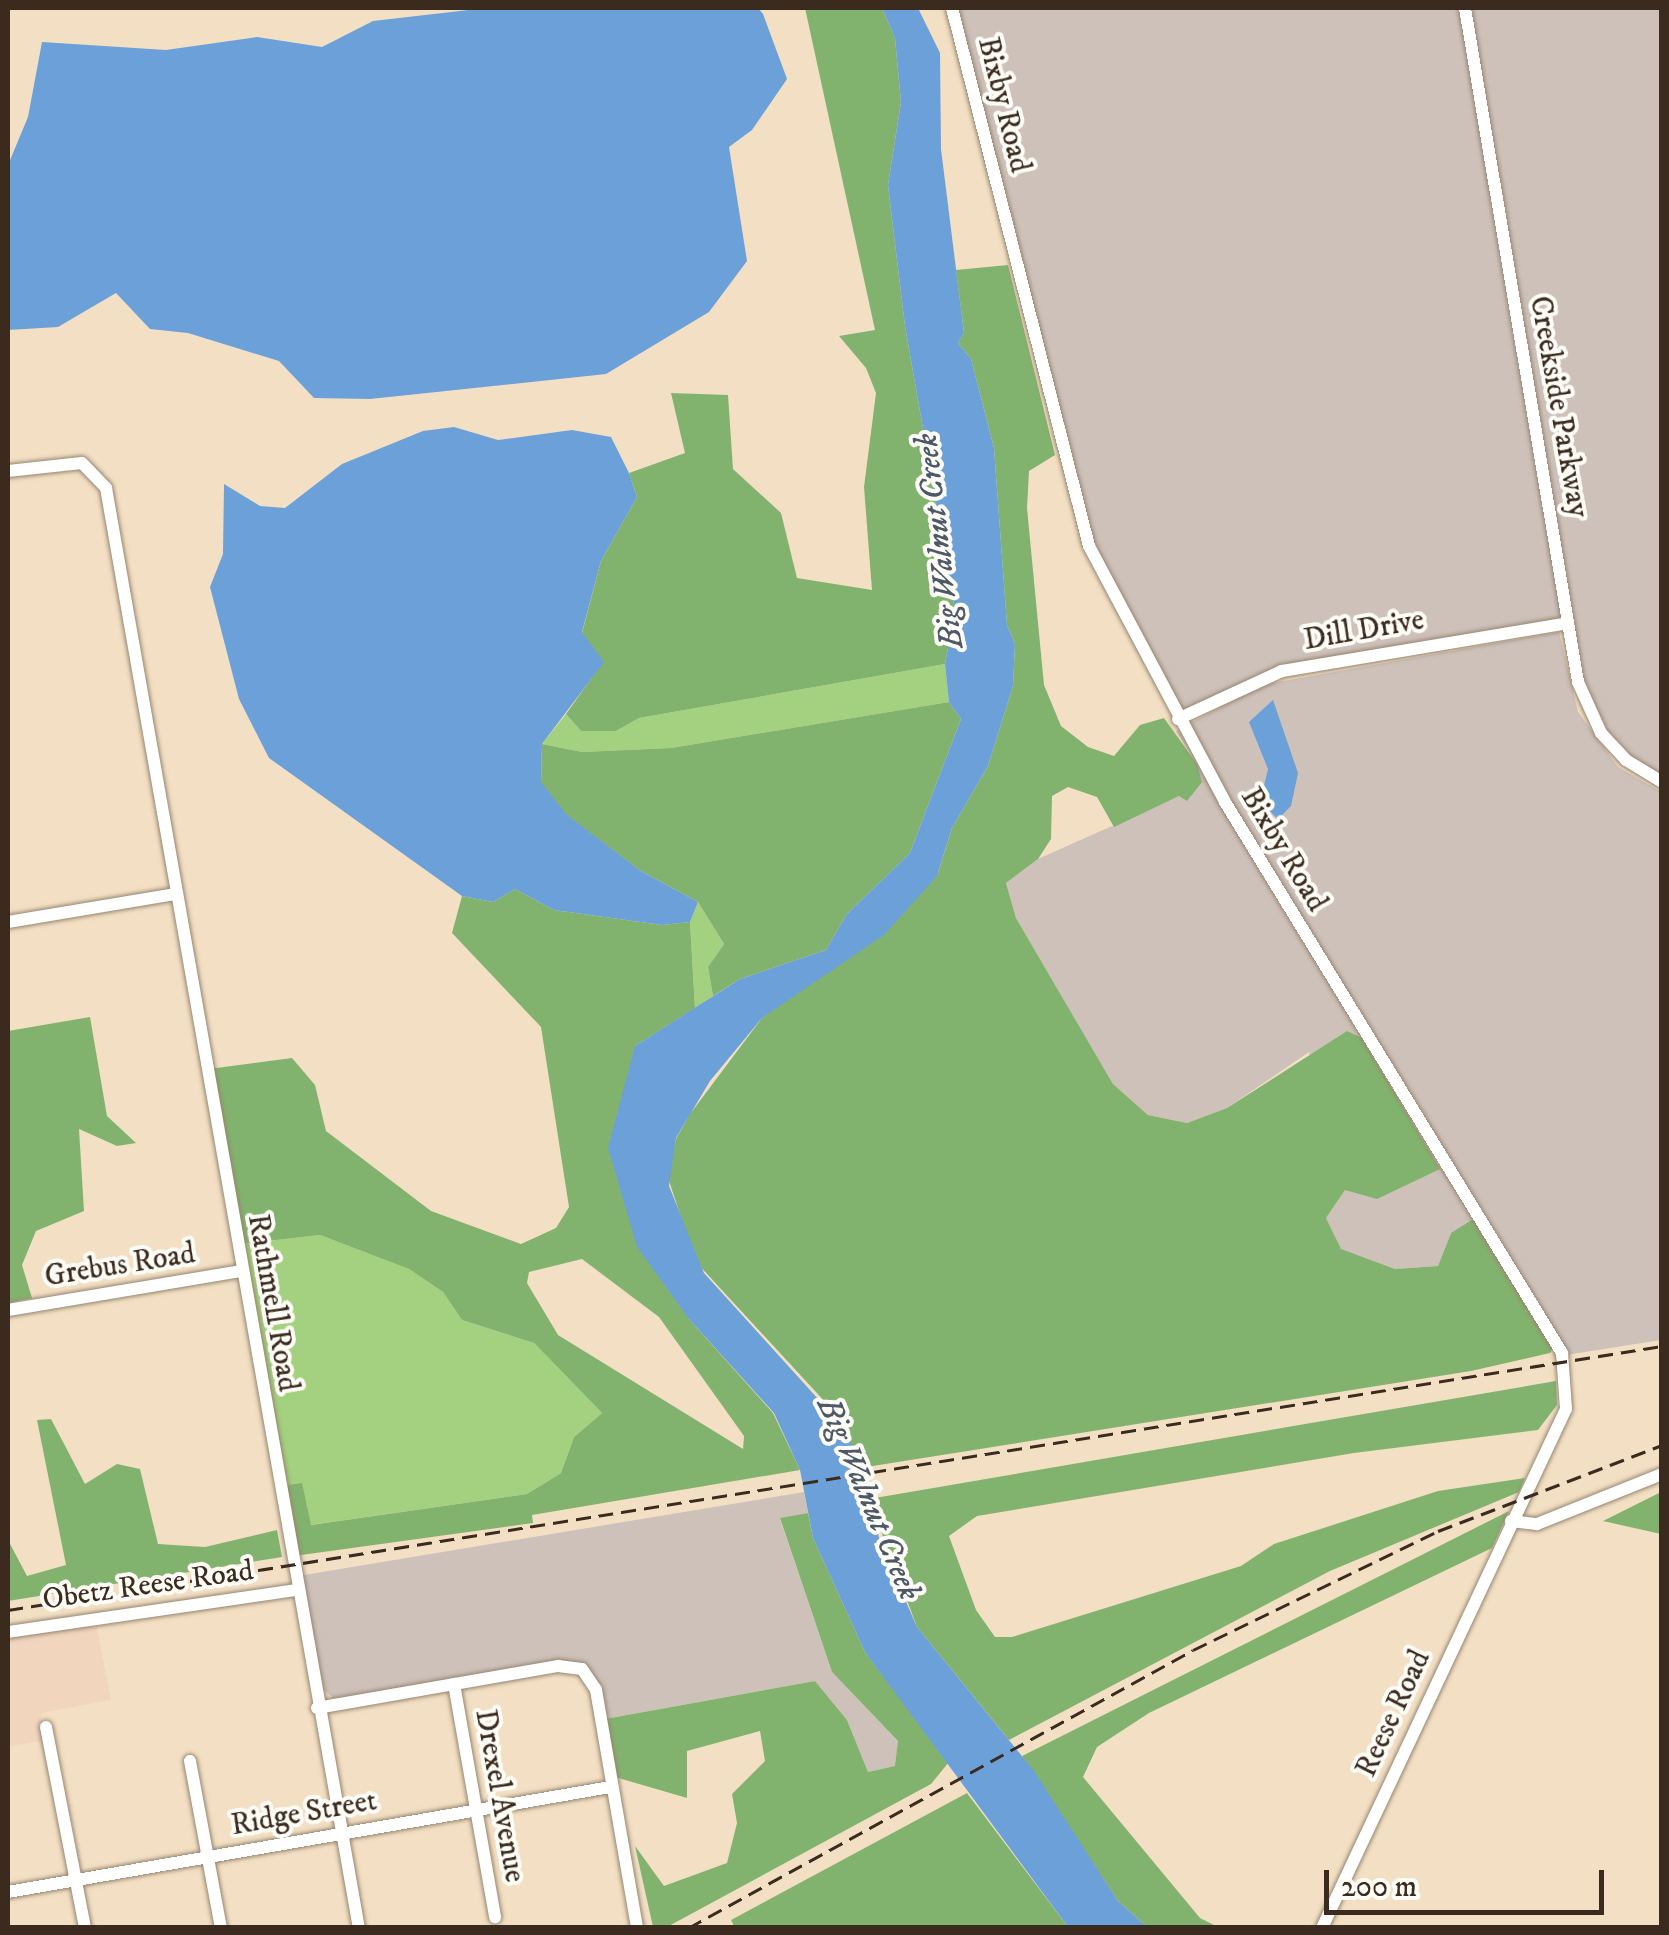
<!DOCTYPE html>
<style>
body{margin:0}
#map{position:relative;width:1669px;height:1935px;overflow:hidden;background:#f3e0c4;font-family:"IM FELL DW Pica",serif}
div>[style]{position:absolute}
.built>*{inset:0;background:#f1d5bd}
.industrial>*{inset:0;background:#cec1ba}
.green>*{inset:0;background:#a3d17f}
.forest>*{inset:0;background:#82b36e}
.water>*{inset:0;background:#6ba0d8}
.roads{filter:drop-shadow(0 0 2px #978571) drop-shadow(0 0 2px #978571)}
.minor>*{height:12px;margin:-6px;padding:0 6px;transform-origin:6px;border-radius:6px;background:#fff}
.rail>*{height:2.5px;margin-top:-1.25px;transform-origin:0;background:repeating-linear-gradient(90deg,#3b2a1e 0 15px,transparent 0 23px)}
span{translate:-50% -50%;white-space:nowrap;text-align:center;line-height:1.15;-webkit-text-stroke:8px #fdfcf7;paint-order:stroke}
.street-label{font-size:30px;color:#3b2a1e}
.water-label{font-size:32px;color:#4e5968;font-style:italic}
.frame{position:absolute;inset:0;border:10px solid #3b2a1e;pointer-events:none}
.scale{position:absolute;left:1324px;top:1870px;width:280px;height:45px;box-sizing:border-box;border:5px solid #3b2a1e;border-top:0;padding-left:12px;font-size:30px;line-height:35px;white-space:nowrap;color:#3b2a1e;-webkit-text-stroke:8px #fdfcf7;paint-order:stroke}
</style>
<div id="map">
<div class="built">
<i style="clip-path:polygon(96px 1623px,111px 1700px,41px 1713px,45px 1741px,8px 1746px,8px 1636px)"></i>
</div>
<div class="industrial">
<i style="clip-path:polygon(952px 8px,1661px 8px,1661px 782px,1626px 760px,1590px 716px,1568px 623px,1282px 671px,1178px 719px,1099px 566px)"></i>
<i style="clip-path:polygon(1559px 632px,1578px 712px,1618px 767px,1661px 792px,1661px 1340px,1566px 1355px,1451px 1233px,1438px 1266px,1395px 1269px,1341px 1250px,1326px 1218px,1345px 1190px,1309px 1052px,1227px 1108px,1187px 1123px,1148px 1115px,1113px 1084px,1016px 918px,1006px 883px,1038px 859px,1179px 796px,1197px 764px,1176px 731px,1261px 685px)"></i>
<i style="clip-path:polygon(804px 1492px,808px 1513px,780px 1519px,832px 1672px,898px 1741px,896px 1766px,868px 1772px,847px 1720px,815px 1681px,605px 1719px,593px 1674px,576px 1662px,335px 1700px,317px 1684px,298px 1576px)"></i>
</div>
<div class="green">
<i style="clip-path:polygon(945px 664px,949px 702px,671px 748px,582px 752px,542px 744px,566px 714px,581px 731px,616px 731px,639px 718px)"></i>
<i style="clip-path:polygon(698px 902px,724px 944px,708px 967px,713px 996px,695px 1008px,690px 922px)"></i>
<i style="clip-path:polygon(320px 1235px,409px 1269px,443px 1292px,462px 1320px,534px 1343px,602px 1413px,574px 1437px,561px 1473px,527px 1494px,310px 1525px,283px 1486px,242px 1244px)"></i>
</div>
<div class="forest">
<i style="clip-path:polygon(805px 8px,882px 8px,895px 38px,901px 102px,888px 185px,905px 326px,955px 611px,945px 664px,639px 718px,616px 731px,581px 731px,566px 714px,603px 662px,582px 633px,601px 561px,637px 497px,629px 473px,685px 453px,671px 393px,728px 395px,733px 469px,781px 513px,797px 578px,872px 590px,864px 487px,876px 393px,866px 368px,839px 336px,875px 330px)"></i>
<i style="clip-path:polygon(1008px 265px,1055px 455px,1029px 471px,1027px 508px,1044px 685px,1061px 726px,1088px 747px,1114px 756px,1140px 725px,1164px 718px,1197px 764px,1202px 782px,1187px 801px,1179px 796px,1114px 827px,1097px 797px,1068px 787px,1052px 796px,1051px 839px,1038px 859px,1006px 883px,1016px 918px,1113px 1084px,1148px 1115px,1187px 1123px,1227px 1108px,1347px 1031px,1362px 1038px,1440px 1169px,1377px 1199px,1345px 1190px,1326px 1218px,1341px 1249px,1395px 1269px,1438px 1266px,1451px 1233px,1475px 1218px,1554px 1347px,1550px 1353px,1471px 1371px,860px 1468px,839px 1417px,696px 1262px,668px 1178px,676px 1139px,690px 1114px,762px 1018px,938px 873px,952px 828px,988px 766px,1013px 686px,1015px 644px,1007px 625px,994px 448px,971px 359px,958px 343px,964px 333px,956px 270px)"></i>
<i style="clip-path:polygon(949px 702px,961px 719px,910px 853px,847px 914px,826px 950px,740px 979px,713px 996px,708px 967px,724px 944px,698px 902px,641px 871px,566px 815px,541px 783px,542px 744px,582px 752px,671px 748px)"></i>
<i style="clip-path:polygon(evenodd,515px 889px,554px 910px,662px 925px,690px 922px,695px 1008px,635px 1046px,689px 1319px,773px 1413px,800px 1470px,532px 1515px,533px 1523px,294px 1556px,283px 1486px,302px 1483px,311px 1525px,527px 1494px,561px 1473px,574px 1437px,602px 1413px,534px 1343px,462px 1320px,443px 1292px,409px 1269px,320px 1235px,242px 1244px,209px 1069px,292px 1058px,315px 1085px,326px 1131px,431px 1211px,521px 1244px,556px 1228px,569px 1207px,541px 1027px,452px 933px,462px 896px,493px 902px,515px 889px,582px 1259px,659px 1317px,744px 1436px,743px 1449px,558px 1335px,527px 1283px,529px 1272px,582px 1259px)"></i>
<i style="clip-path:polygon(90px 1017px,107px 1116px,136px 1143px,117px 1146px,79px 1129px,84px 1211px,36px 1231px,22px 1265px,32px 1298px,8px 1303px,8px 1031px)"></i>
<i style="clip-path:polygon(1556px 1381px,1557px 1405px,1538px 1430px,1354px 1453px,977px 1516px,949px 1536px,976px 1610px,995px 1637px,1012px 1637px,1241px 1566px,1274px 1544px,1438px 1491px,1525px 1478px,1519px 1492px,1330px 1571px,1009px 1740px,917px 1627px,869px 1499px)"></i>
<i style="clip-path:polygon(51px 1419px,85px 1484px,117px 1464px,140px 1469px,158px 1544px,205px 1547px,277px 1530px,282px 1557px,8px 1601px,8px 1540px,27px 1576px,66px 1565px,37px 1420px)"></i>
<i style="clip-path:polygon(1661px 1492px,1661px 1534px,1603px 1521px)"></i>
<i style="clip-path:polygon(1509px 1511px,1492px 1548px,1149px 1713px,1097px 1747px,1083px 1777px,1200px 1918px,1218px 1927px,1147px 1927px,1118px 1901px,1022px 1756px)"></i>
<i style="clip-path:polygon(808px 1513px,813px 1538px,865px 1652px,949px 1762px,931px 1784px,667px 1927px,653px 1927px,635px 1846px,664px 1886px,727px 1863px,737px 1823px,732px 1794px,765px 1761px,760px 1731px,687px 1751px,687px 1798px,615px 1777px,605px 1719px,815px 1681px,847px 1720px,868px 1772px,895px 1766px,898px 1741px,832px 1672px,780px 1518px)"></i>
<i style="clip-path:polygon(967px 1793px,1068px 1927px,735px 1928px,731px 1920px)"></i>
</div>
<div class="water">
<i style="clip-path:polygon(486px 8px,758px 8px,763px 14px,787px 79px,752px 130px,729px 147px,747px 261px,709px 312px,606px 374px,370px 399px,314px 398px,279px 361px,188px 333px,150px 329px,116px 293px,58px 327px,8px 330px,8px 165px,28px 117px,42px 42px,166px 50px,257px 37px,322px 47px,373px 21px)"></i>
<i style="clip-path:polygon(882px 8px,918px 8px,940px 53px,941px 149px,964px 333px,958px 343px,971px 359px,994px 448px,1007px 625px,1015px 644px,1013px 686px,988px 766px,952px 828px,937px 876px,884px 935px,762px 1018px,710px 1081px,676px 1138px,669px 1186px,704px 1273px,848px 1432px,881px 1544px,917px 1627px,1034px 1771px,1118px 1901px,1147px 1927px,1068px 1927px,865px 1652px,813px 1538px,800px 1470px,774px 1413px,689px 1319px,637px 1247px,608px 1148px,635px 1046px,740px 979px,826px 950px,847px 914px,910px 853px,961px 719px,949px 702px,945px 664px,955px 611px,905px 326px,888px 185px,901px 102px,895px 38px)"></i>
<i style="clip-path:polygon(454px 427px,498px 440px,572px 430px,611px 437px,629px 473px,637px 497px,601px 561px,582px 632px,604px 662px,542px 744px,541px 782px,567px 815px,641px 871px,698px 902px,690px 922px,662px 925px,554px 910px,515px 889px,493px 902px,462px 896px,269px 758px,239px 699px,210px 587px,223px 554px,224px 484px,260px 506px,285px 508px,342px 464px,423px 431px)"></i>
<i style="clip-path:polygon(1273px 700px,1298px 773px,1291px 806px,1278px 819px,1260px 802px,1268px 769px,1249px 722px)"></i>
</div>
<div class="roads">
<div class="minor">
<i style="left:952px;top:8px;width:555px;rotate:75.71deg"></i>
<i style="left:1089px;top:546px;width:290px;rotate:62deg"></i>
<i style="left:1225px;top:802px;width:646px;rotate:58.55deg"></i>
<i style="left:1562px;top:1353px;width:56px;rotate:85.9deg"></i>
<i style="left:1566px;top:1409px;width:573px;rotate:115.18deg"></i>
<i style="left:1465px;top:8px;width:683px;rotate:80.48deg"></i>
<i style="left:1578px;top:682px;width:56px;rotate:65.7deg"></i>
<i style="left:1601px;top:733px;width:37px;rotate:47deg"></i>
<i style="left:1626px;top:760px;width:42px;rotate:31.4deg"></i>
<i style="left:8px;top:471px;width:74px;rotate:-6.2deg"></i>
<i style="left:82px;top:463px;width:35px;rotate:46deg"></i>
<i style="left:106px;top:488px;width:1462px;rotate:80.04deg"></i>
<i style="left:1178px;top:719px;width:115px;rotate:-24.8deg"></i>
<i style="left:1282px;top:671px;width:290px;rotate:-9.5deg"></i>
<i style="left:8px;top:922px;width:169px;rotate:-9.5deg"></i>
<i style="left:8px;top:1310px;width:237px;rotate:-9.5deg"></i>
<i style="left:1511px;top:1521px;width:26px;rotate:7deg"></i>
<i style="left:1537px;top:1524px;width:135px;rotate:-21.8deg"></i>
<i style="left:8px;top:1632px;width:291px;rotate:-8.3deg"></i>
<i style="left:454px;top:1684px;width:237px;rotate:80deg"></i>
<i style="left:317px;top:1708px;width:245px;rotate:-9.9deg"></i>
<i style="left:558px;top:1666px;width:24px;rotate:7deg"></i>
<i style="left:582px;top:1669px;width:25px;rotate:56deg"></i>
<i style="left:596px;top:1690px;width:242px;rotate:80.2deg"></i>
<i style="left:46px;top:1727px;width:205px;rotate:79deg"></i>
<i style="left:190px;top:1761px;width:170px;rotate:79.5deg"></i>
<i style="left:8px;top:1892px;width:611px;rotate:-9.89deg"></i>
</div>
</div>
<div class="rail">
<i style="left:8px;top:1610px;width:1675px;rotate:-9.07deg"></i>
<i style="left:688px;top:1928px;width:576px;rotate:-28.83deg"></i>
<i style="left:1193px;top:1650px;width:272px;rotate:-25.9deg"></i>
<i style="left:1438px;top:1531px;width:240px;rotate:-21deg"></i>
</div>
<div class="street-label">
<span style="left:1003px;top:105px;rotate:76deg">Bixby Road</span>
<span style="left:1558px;top:407px;rotate:80deg">Creekside Parkway</span>
<span style="left:1364px;top:631px;rotate:-10deg">Dill Drive</span>
<span style="left:1283px;top:850px;rotate:59deg">Bixby Road</span>
<span style="left:120px;top:1266px;rotate:-9deg">Grebus Road</span>
<span style="left:272px;top:1303px;rotate:80deg">Rathmell Road</span>
<span style="left:148px;top:1586px;rotate:-8deg">Obetz Reese Road</span>
<span style="left:1394px;top:1714px;rotate:-65deg">Reese Road</span>
<span style="left:499px;top:1796px;rotate:80deg">Drexel Avenue</span>
<span style="left:304px;top:1814px;rotate:-10deg">Ridge Street</span>
</div>
<div class="water-label">
<span style="left:940px;top:541px;rotate:-97deg">Big Walnut Creek</span>
<span style="left:868px;top:1499px;rotate:67deg">Big Walnut Creek</span>
</div>
<div class="frame"></div>
<div class="scale">200 m</div>
</div>
